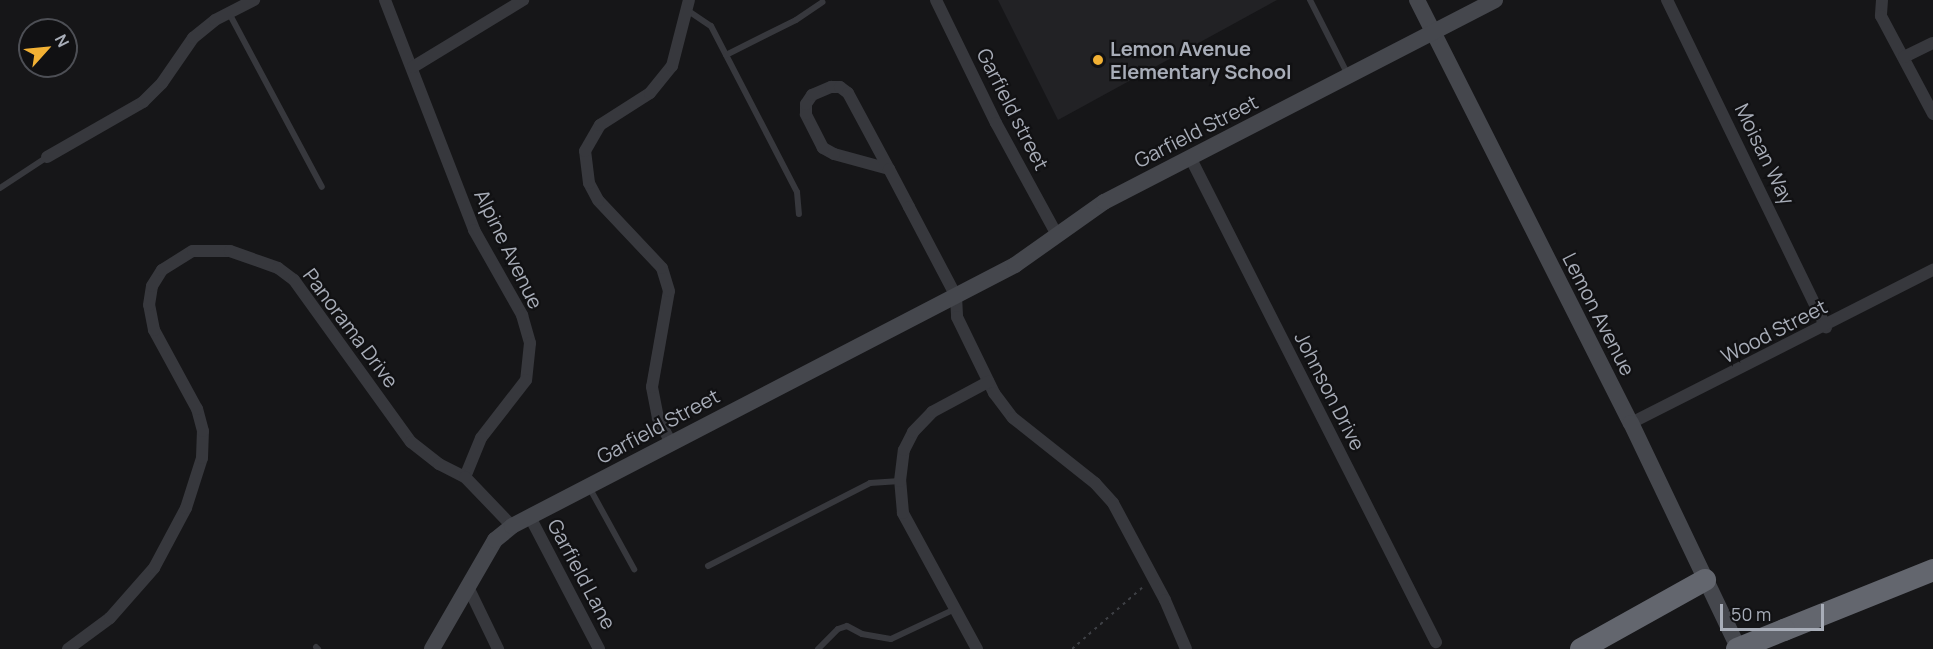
<!DOCTYPE html>
<style>
body{margin:0}
#map{position:relative;width:1933px;height:649px;overflow:hidden;background:#161618;font-family:Manrope,sans-serif}
div>[style]{position:absolute}
.built>*{inset:0;background:#222225}
.path>*{height:2px;margin-top:-1px;transform-origin:0;background:repeating-linear-gradient(90deg,#3d3f44 0 3px,transparent 0 7.5px)}
.lane>*{height:6px;margin:-3px;padding:0 3px;transform-origin:3px;border-radius:3px;background:#37383d}
.street>*{height:12px;margin:-6px;padding:0 6px;transform-origin:6px;border-radius:6px;background:#37383d}
.secondary>*{height:16px;margin:-8px;padding:0 8px;transform-origin:8px;border-radius:8px;background:#45474d}
.highway>*{height:22px;margin:-11px;padding:0 11px;transform-origin:11px;border-radius:11px;background:#63666e}
.highway-bridge>*{height:22px;margin:-11px;padding:0 11px;transform-origin:11px;border-radius:11px;background:#63666e}
.dots>*{width:16px;height:16px;translate:-50% -50%;box-sizing:border-box;border:3px solid #111113;border-radius:50%}
span{translate:-50% -50%;white-space:nowrap;text-align:center;line-height:1.15;-webkit-text-stroke:4.5px #111113;paint-order:stroke}
.poi-label{font-size:20px;color:#a8adb8;font-weight:700}
.left{translate:0 -50%;text-align:left}
.street-label{font-size:20px;color:#a8adb8}
.north{position:absolute;left:18px;top:18px;width:60px;height:60px;box-sizing:border-box;background:#111113;border:2px solid #4d4f55;border-radius:50%;rotate:63deg;font-size:16px;font-weight:700;line-height:24px;text-align:center;color:#a8adb8}
.north::after{content:'';display:block;margin:auto;width:21px;height:27px;background:#f2b134;clip-path:polygon(50% 0,100% 100%,50% 72%,0 100%)}
.scale{position:absolute;left:1720px;top:604px;width:104px;height:27px;box-sizing:border-box;border:3px solid #a8adb8;border-top:0;padding-left:8px;font-size:18px;line-height:21px;white-space:nowrap;color:#a8adb8;-webkit-text-stroke:4px #111113;paint-order:stroke}
</style>
<div id="map">
<div class="built">
<i style="clip-path:polygon(998px 0,1277px 0,1058px 120px)"></i>
</div>
<div class="path">
<i style="left:1072px;top:649px;width:93px;rotate:-41.1deg"></i>
</div>
<div class="lane">
<i style="left:1310px;top:0;width:84px;rotate:63.1deg"></i>
<i style="left:687px;top:10px;width:29px;rotate:34deg"></i>
<i style="left:711px;top:26px;width:187px;rotate:62.6deg"></i>
<i style="left:797px;top:192px;width:22px;rotate:85deg"></i>
<i style="left:229px;top:13px;width:197px;rotate:61.9deg"></i>
<i style="left:726px;top:55px;width:78px;rotate:-26.6deg"></i>
<i style="left:796px;top:20px;width:32px;rotate:-34deg"></i>
<i style="left:0;top:188px;width:56px;rotate:-33.4deg"></i>
<i style="left:589px;top:487px;width:94px;rotate:61.2deg"></i>
<i style="left:708px;top:566px;width:182px;rotate:-27.1deg"></i>
<i style="left:870px;top:483px;width:30px;rotate:-4deg"></i>
<i style="left:316px;top:647px;width:3px;rotate:45deg"></i>
<i style="left:818px;top:649px;width:28px;rotate:-45deg"></i>
<i style="left:838px;top:629px;width:9px;rotate:-18deg"></i>
<i style="left:847px;top:626px;width:17px;rotate:28deg"></i>
<i style="left:862px;top:634px;width:29px;rotate:10deg"></i>
<i style="left:891px;top:639px;width:71px;rotate:-25.1deg"></i>
</div>
<div class="street">
<i style="left:385px;top:0;width:247px;rotate:68.8deg"></i>
<i style="left:474px;top:230px;width:98px;rotate:60.5deg"></i>
<i style="left:522px;top:315px;width:29px;rotate:74deg"></i>
<i style="left:530px;top:343px;width:37px;rotate:96deg"></i>
<i style="left:526px;top:380px;width:73px;rotate:127.8deg"></i>
<i style="left:481px;top:438px;width:42px;rotate:112.3deg"></i>
<i style="left:936px;top:0;width:137px;rotate:64deg"></i>
<i style="left:996px;top:123px;width:128px;rotate:61.4deg"></i>
<i style="left:1667px;top:0;width:364px;rotate:64.1deg"></i>
<i style="left:1882px;top:0;width:16px;rotate:94deg"></i>
<i style="left:1881px;top:16px;width:111px;rotate:62deg"></i>
<i style="left:1904px;top:57px;width:32px;rotate:-26deg"></i>
<i style="left:413px;top:67px;width:129px;rotate:-31.3deg"></i>
<i style="left:47px;top:157px;width:111px;rotate:-29.8deg"></i>
<i style="left:143px;top:102px;width:27px;rotate:-45deg"></i>
<i style="left:162px;top:83px;width:55px;rotate:-55.4deg"></i>
<i style="left:193px;top:38px;width:28px;rotate:-39deg"></i>
<i style="left:215px;top:20px;width:44px;rotate:-27.1deg"></i>
<i style="left:1190px;top:157px;width:544px;rotate:63.11deg"></i>
<i style="left:889px;top:169px;width:57px;rotate:-164.7deg"></i>
<i style="left:834px;top:154px;width:13px;rotate:-151deg"></i>
<i style="left:823px;top:148px;width:38px;rotate:-117deg"></i>
<i style="left:806px;top:114px;width:10px;rotate:-90deg"></i>
<i style="left:806px;top:104px;width:11px;rotate:-56deg"></i>
<i style="left:812px;top:95px;width:21px;rotate:-23deg"></i>
<i style="left:831px;top:87px;width:9px"></i>
<i style="left:840px;top:87px;width:10px;rotate:37deg"></i>
<i style="left:848px;top:93px;width:86px;rotate:61.7deg"></i>
<i style="left:889px;top:169px;width:43px;rotate:62.2deg"></i>
<i style="left:909px;top:207px;width:101px;rotate:62.2deg"></i>
<i style="left:956px;top:296px;width:21px;rotate:87deg"></i>
<i style="left:957px;top:317px;width:85px;rotate:64deg"></i>
<i style="left:994px;top:393px;width:31px;rotate:53deg"></i>
<i style="left:1013px;top:418px;width:105px;rotate:38.4deg"></i>
<i style="left:1095px;top:483px;width:27px;rotate:48deg"></i>
<i style="left:1113px;top:503px;width:110px;rotate:61.8deg"></i>
<i style="left:1165px;top:600px;width:53px;rotate:66.8deg"></i>
<i style="left:1631px;top:423px;width:339px;rotate:-26.9deg"></i>
<i style="left:670px;top:441px;width:26px;rotate:-118deg"></i>
<i style="left:658px;top:418px;width:32px;rotate:-101deg"></i>
<i style="left:652px;top:387px;width:97px;rotate:-80deg"></i>
<i style="left:669px;top:291px;width:24px;rotate:-107deg"></i>
<i style="left:662px;top:268px;width:93px;rotate:-133.3deg"></i>
<i style="left:598px;top:200px;width:19px;rotate:-118deg"></i>
<i style="left:589px;top:183px;width:32px;rotate:-97deg"></i>
<i style="left:585px;top:151px;width:30px;rotate:-60deg"></i>
<i style="left:600px;top:125px;width:59px;rotate:-32.6deg"></i>
<i style="left:650px;top:93px;width:35px;rotate:-51deg"></i>
<i style="left:672px;top:66px;width:68px;rotate:-75.6deg"></i>
<i style="left:530px;top:517px;width:149px;rotate:62.4deg"></i>
<i style="left:469px;top:589px;width:67px;rotate:64.2deg"></i>
<i style="left:68px;top:649px;width:52px;rotate:-36.4deg"></i>
<i style="left:110px;top:618px;width:67px;rotate:-48.7deg"></i>
<i style="left:154px;top:568px;width:68px;rotate:-61.9deg"></i>
<i style="left:186px;top:508px;width:52px;rotate:-72.3deg"></i>
<i style="left:202px;top:458px;width:27px;rotate:-88deg"></i>
<i style="left:203px;top:431px;width:23px;rotate:-105deg"></i>
<i style="left:197px;top:409px;width:90px;rotate:-118.6deg"></i>
<i style="left:154px;top:330px;width:25px;rotate:-101deg"></i>
<i style="left:149px;top:305px;width:19px;rotate:-81deg"></i>
<i style="left:152px;top:286px;width:19px;rotate:-58deg"></i>
<i style="left:162px;top:270px;width:36px;rotate:-32deg"></i>
<i style="left:193px;top:251px;width:37px"></i>
<i style="left:230px;top:251px;width:51px;rotate:19.5deg"></i>
<i style="left:278px;top:268px;width:20px;rotate:37deg"></i>
<i style="left:294px;top:280px;width:200px;rotate:54.2deg"></i>
<i style="left:411px;top:442px;width:36px;rotate:38deg"></i>
<i style="left:439px;top:464px;width:29px;rotate:27deg"></i>
<i style="left:465px;top:477px;width:68px;rotate:46.2deg"></i>
<i style="left:977px;top:649px;width:155px;rotate:-118.6deg"></i>
<i style="left:903px;top:513px;width:32px;rotate:-95deg"></i>
<i style="left:900px;top:481px;width:31px;rotate:-83deg"></i>
<i style="left:904px;top:450px;width:20px;rotate:-63deg"></i>
<i style="left:913px;top:432px;width:28px;rotate:-46deg"></i>
<i style="left:932px;top:412px;width:64px;rotate:-28.2deg"></i>
</div>
<div class="secondary">
<i style="left:1417px;top:0;width:474px;rotate:63.2deg"></i>
<i style="left:1631px;top:423px;width:250px;rotate:64.5deg"></i>
<i style="left:432px;top:649px;width:126px;rotate:-60deg"></i>
<i style="left:495px;top:540px;width:22px;rotate:-39deg"></i>
<i style="left:512px;top:526px;width:567px;rotate:-27.42deg"></i>
<i style="left:1015px;top:265px;width:109px;rotate:-35.3deg"></i>
<i style="left:1104px;top:202px;width:440px;rotate:-27.3deg"></i>
</div>
<div class="highway">
<i style="left:1784px;top:630px;width:161px;rotate:-21.9deg"></i>
<i style="left:1581px;top:649px;width:142px;rotate:-29.1deg"></i>
</div>
<div class="highway-bridge">
<i style="left:1737px;top:649px;width:51px;rotate:-22deg"></i>
</div>
<div class="dots">
<i style="left:1098px;top:60px;background:#f2b134"></i>
</div>
<div class="poi-label">
<span class="left" style="left:1110px;top:60px">Lemon Avenue<br>Elementary School</span>
</div>
<div class="street-label">
<span style="left:1013px;top:109px;rotate:63deg">Garfield street</span>
<span style="left:1196px;top:131px;rotate:-27deg">Garfield Street</span>
<span style="left:1765px;top:154px;rotate:64deg">Moisan Way</span>
<span style="left:509px;top:249px;rotate:64deg">Alpine Avenue</span>
<span style="left:1599px;top:314px;rotate:63deg">Lemon Avenue</span>
<span style="left:351px;top:328px;rotate:53deg">Panorama Drive</span>
<span style="left:1774px;top:331px;rotate:-27deg">Wood Street</span>
<span style="left:1330px;top:391px;rotate:63deg">Johnson Drive</span>
<span style="left:658px;top:426px;rotate:-28deg">Garfield Street</span>
<span style="left:582px;top:574px;rotate:62deg">Garfield Lane</span>
</div>
<div class="north">N</div>
<div class="scale">50 m</div>
</div>
